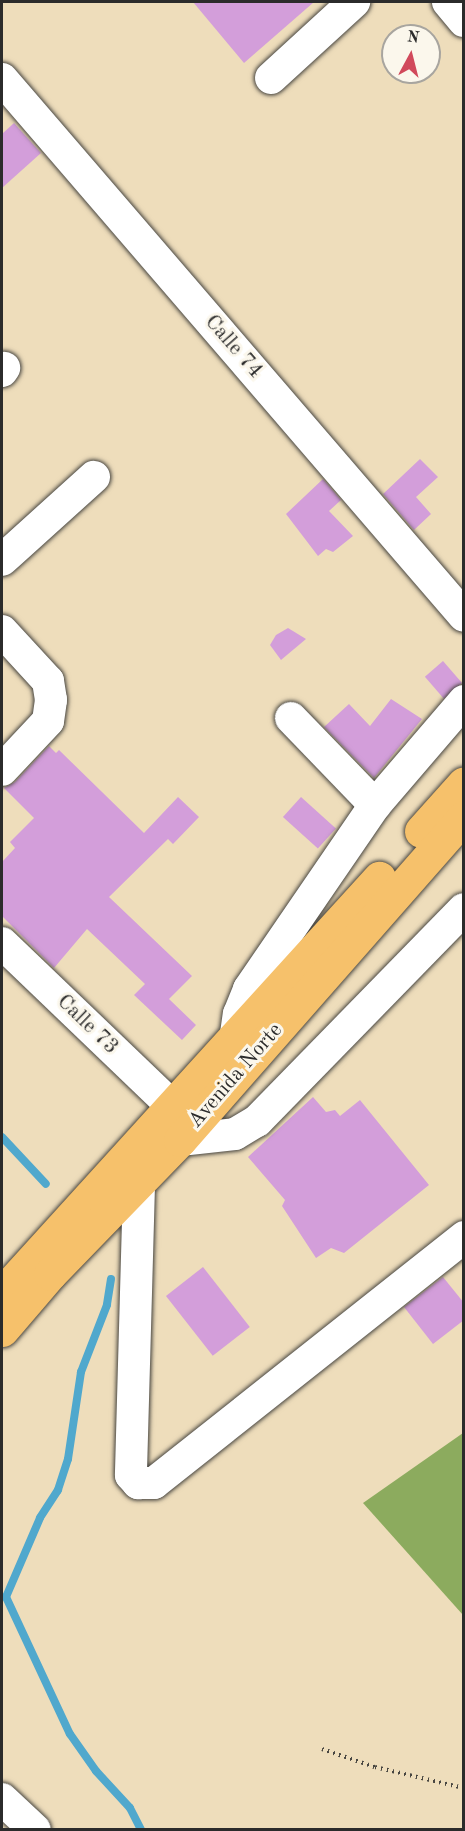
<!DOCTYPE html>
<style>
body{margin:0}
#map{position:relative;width:465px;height:1831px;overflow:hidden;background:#edb;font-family:"Old Standard TT",serif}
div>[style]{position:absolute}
.forest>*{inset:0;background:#8cab5e}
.stream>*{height:8px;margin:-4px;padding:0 4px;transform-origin:4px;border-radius:4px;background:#50a8cd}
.building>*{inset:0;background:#d39eda;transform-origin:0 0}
.path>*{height:4px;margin-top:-2px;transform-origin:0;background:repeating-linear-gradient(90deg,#484641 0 1.5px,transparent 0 6px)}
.roads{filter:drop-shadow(0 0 2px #484641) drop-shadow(0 0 2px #484641)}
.street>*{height:32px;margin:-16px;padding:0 16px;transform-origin:16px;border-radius:16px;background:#fff}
.primary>*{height:33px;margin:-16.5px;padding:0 16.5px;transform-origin:16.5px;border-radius:16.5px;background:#f6c16b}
span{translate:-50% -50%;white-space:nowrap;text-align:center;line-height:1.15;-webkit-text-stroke:6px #fbf7ec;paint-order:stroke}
.street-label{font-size:21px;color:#2b2b2b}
.frame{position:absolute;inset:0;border:3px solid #2b2b2b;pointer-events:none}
.north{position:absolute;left:381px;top:24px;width:60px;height:60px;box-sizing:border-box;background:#fbf7ec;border:2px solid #a8a59f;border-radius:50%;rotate:7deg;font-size:16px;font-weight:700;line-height:24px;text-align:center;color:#2b2b2b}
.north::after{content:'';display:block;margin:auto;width:21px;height:27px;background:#d1495b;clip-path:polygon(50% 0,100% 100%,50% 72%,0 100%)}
</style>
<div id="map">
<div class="forest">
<i style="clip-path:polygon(463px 1433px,463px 1615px,363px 1503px)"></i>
</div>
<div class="stream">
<i style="left:2px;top:1137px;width:64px;rotate:46.9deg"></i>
<i style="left:111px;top:1279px;width:26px;rotate:99deg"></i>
<i style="left:107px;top:1305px;width:72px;rotate:111.2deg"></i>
<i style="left:81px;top:1372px;width:88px;rotate:98.5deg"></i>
<i style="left:68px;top:1459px;width:33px;rotate:108deg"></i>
<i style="left:58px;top:1490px;width:33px;rotate:123deg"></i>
<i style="left:40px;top:1518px;width:86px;rotate:113.3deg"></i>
<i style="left:6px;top:1597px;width:151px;rotate:65deg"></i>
<i style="left:70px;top:1734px;width:45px;rotate:54.9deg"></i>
<i style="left:96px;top:1771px;width:50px;rotate:47.4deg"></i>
<i style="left:130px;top:1808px;width:25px;rotate:63deg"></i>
</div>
<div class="building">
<i style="clip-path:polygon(193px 2px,314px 2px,244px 63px)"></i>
<i style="clip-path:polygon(14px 123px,41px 153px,2px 188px,2px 134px)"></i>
<i style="clip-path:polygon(420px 459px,438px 477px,416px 497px,431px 514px,414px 530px,383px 494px)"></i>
<i style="clip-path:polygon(323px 479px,341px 500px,329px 511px,353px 536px,333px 552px,326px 549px,318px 556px,286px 514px)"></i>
<i style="clip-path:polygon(288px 628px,306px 639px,281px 660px,270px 645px,276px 635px)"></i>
<i style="left:443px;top:661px;width:29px;height:24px;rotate:49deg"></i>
<i style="clip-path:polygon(391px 699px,422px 719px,374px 778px,324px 727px,349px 704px,370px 726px)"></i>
<i style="clip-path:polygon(49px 746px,56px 753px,59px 750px,144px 833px,178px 797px,199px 817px,173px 844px,168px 839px,109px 897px,192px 976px,169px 999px,196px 1025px,182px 1040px,134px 995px,145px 984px,87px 929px,54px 968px,2px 916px,2px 862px,15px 848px,10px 842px,34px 818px,4px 788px,15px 782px)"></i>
<i style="left:301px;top:797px;width:47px;height:27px;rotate:42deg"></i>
<i style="clip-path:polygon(313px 1097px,326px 1112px,335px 1110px,340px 1116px,360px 1100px,429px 1185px,344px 1253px,331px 1248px,316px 1258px,282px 1206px,285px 1200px,248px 1157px)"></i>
<i style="left:203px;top:1267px;width:76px;height:47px;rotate:52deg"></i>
<i style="clip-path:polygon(443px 1277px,464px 1303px,464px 1320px,433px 1344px,404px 1307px)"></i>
</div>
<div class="path">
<i style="left:322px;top:1749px;width:56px;rotate:18.8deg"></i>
<i style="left:375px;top:1767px;width:91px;rotate:13.3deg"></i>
</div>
<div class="roads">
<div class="street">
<i style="left:448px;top:2px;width:25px;rotate:50deg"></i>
<i style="left:271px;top:78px;width:113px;rotate:-42.5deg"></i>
<i style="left:2px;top:79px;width:708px;rotate:49.29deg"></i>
<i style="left:2px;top:371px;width:4px;rotate:-56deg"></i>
<i style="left:2px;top:560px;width:124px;rotate:-42.1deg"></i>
<i style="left:2px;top:631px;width:68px;rotate:47.4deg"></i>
<i style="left:48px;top:681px;width:19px;rotate:81deg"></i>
<i style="left:51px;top:700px;width:21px;rotate:98deg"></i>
<i style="left:48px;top:721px;width:67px;rotate:133.2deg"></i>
<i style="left:291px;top:718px;width:121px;rotate:46deg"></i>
<i style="left:2px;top:943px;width:237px;rotate:43.8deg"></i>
<i style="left:235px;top:1041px;width:27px;rotate:-82deg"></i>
<i style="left:239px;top:1014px;width:27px;rotate:-68deg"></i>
<i style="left:249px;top:989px;width:223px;rotate:-55.6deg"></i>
<i style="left:375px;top:805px;width:137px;rotate:-49.4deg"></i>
<i style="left:180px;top:1140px;width:55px;rotate:-6.2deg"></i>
<i style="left:235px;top:1134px;width:26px;rotate:-31deg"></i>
<i style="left:257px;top:1121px;width:296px;rotate:-45.7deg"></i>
<i style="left:139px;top:1185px;width:290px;rotate:91.6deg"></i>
<i style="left:131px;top:1475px;width:11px;rotate:49deg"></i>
<i style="left:138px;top:1483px;width:16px"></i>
<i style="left:154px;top:1483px;width:396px;rotate:-38.4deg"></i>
<i style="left:2px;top:1799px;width:45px;rotate:43.2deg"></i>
</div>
<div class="primary">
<i style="left:421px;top:831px;width:64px;rotate:-48.1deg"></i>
<i style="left:2px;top:1293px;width:561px;rotate:-47.75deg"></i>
<i style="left:2px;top:1330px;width:74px;rotate:-49.4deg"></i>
<i style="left:50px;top:1274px;width:187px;rotate:-45.9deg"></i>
<i style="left:180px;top:1140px;width:430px;rotate:-48.7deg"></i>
</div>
</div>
<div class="street-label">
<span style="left:233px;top:347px;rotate:49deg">Calle 74</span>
<span style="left:87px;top:1025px;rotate:44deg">Calle 73</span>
<span style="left:236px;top:1076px;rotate:-49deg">Avenida Norte</span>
</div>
<div class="frame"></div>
<div class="north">N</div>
</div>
